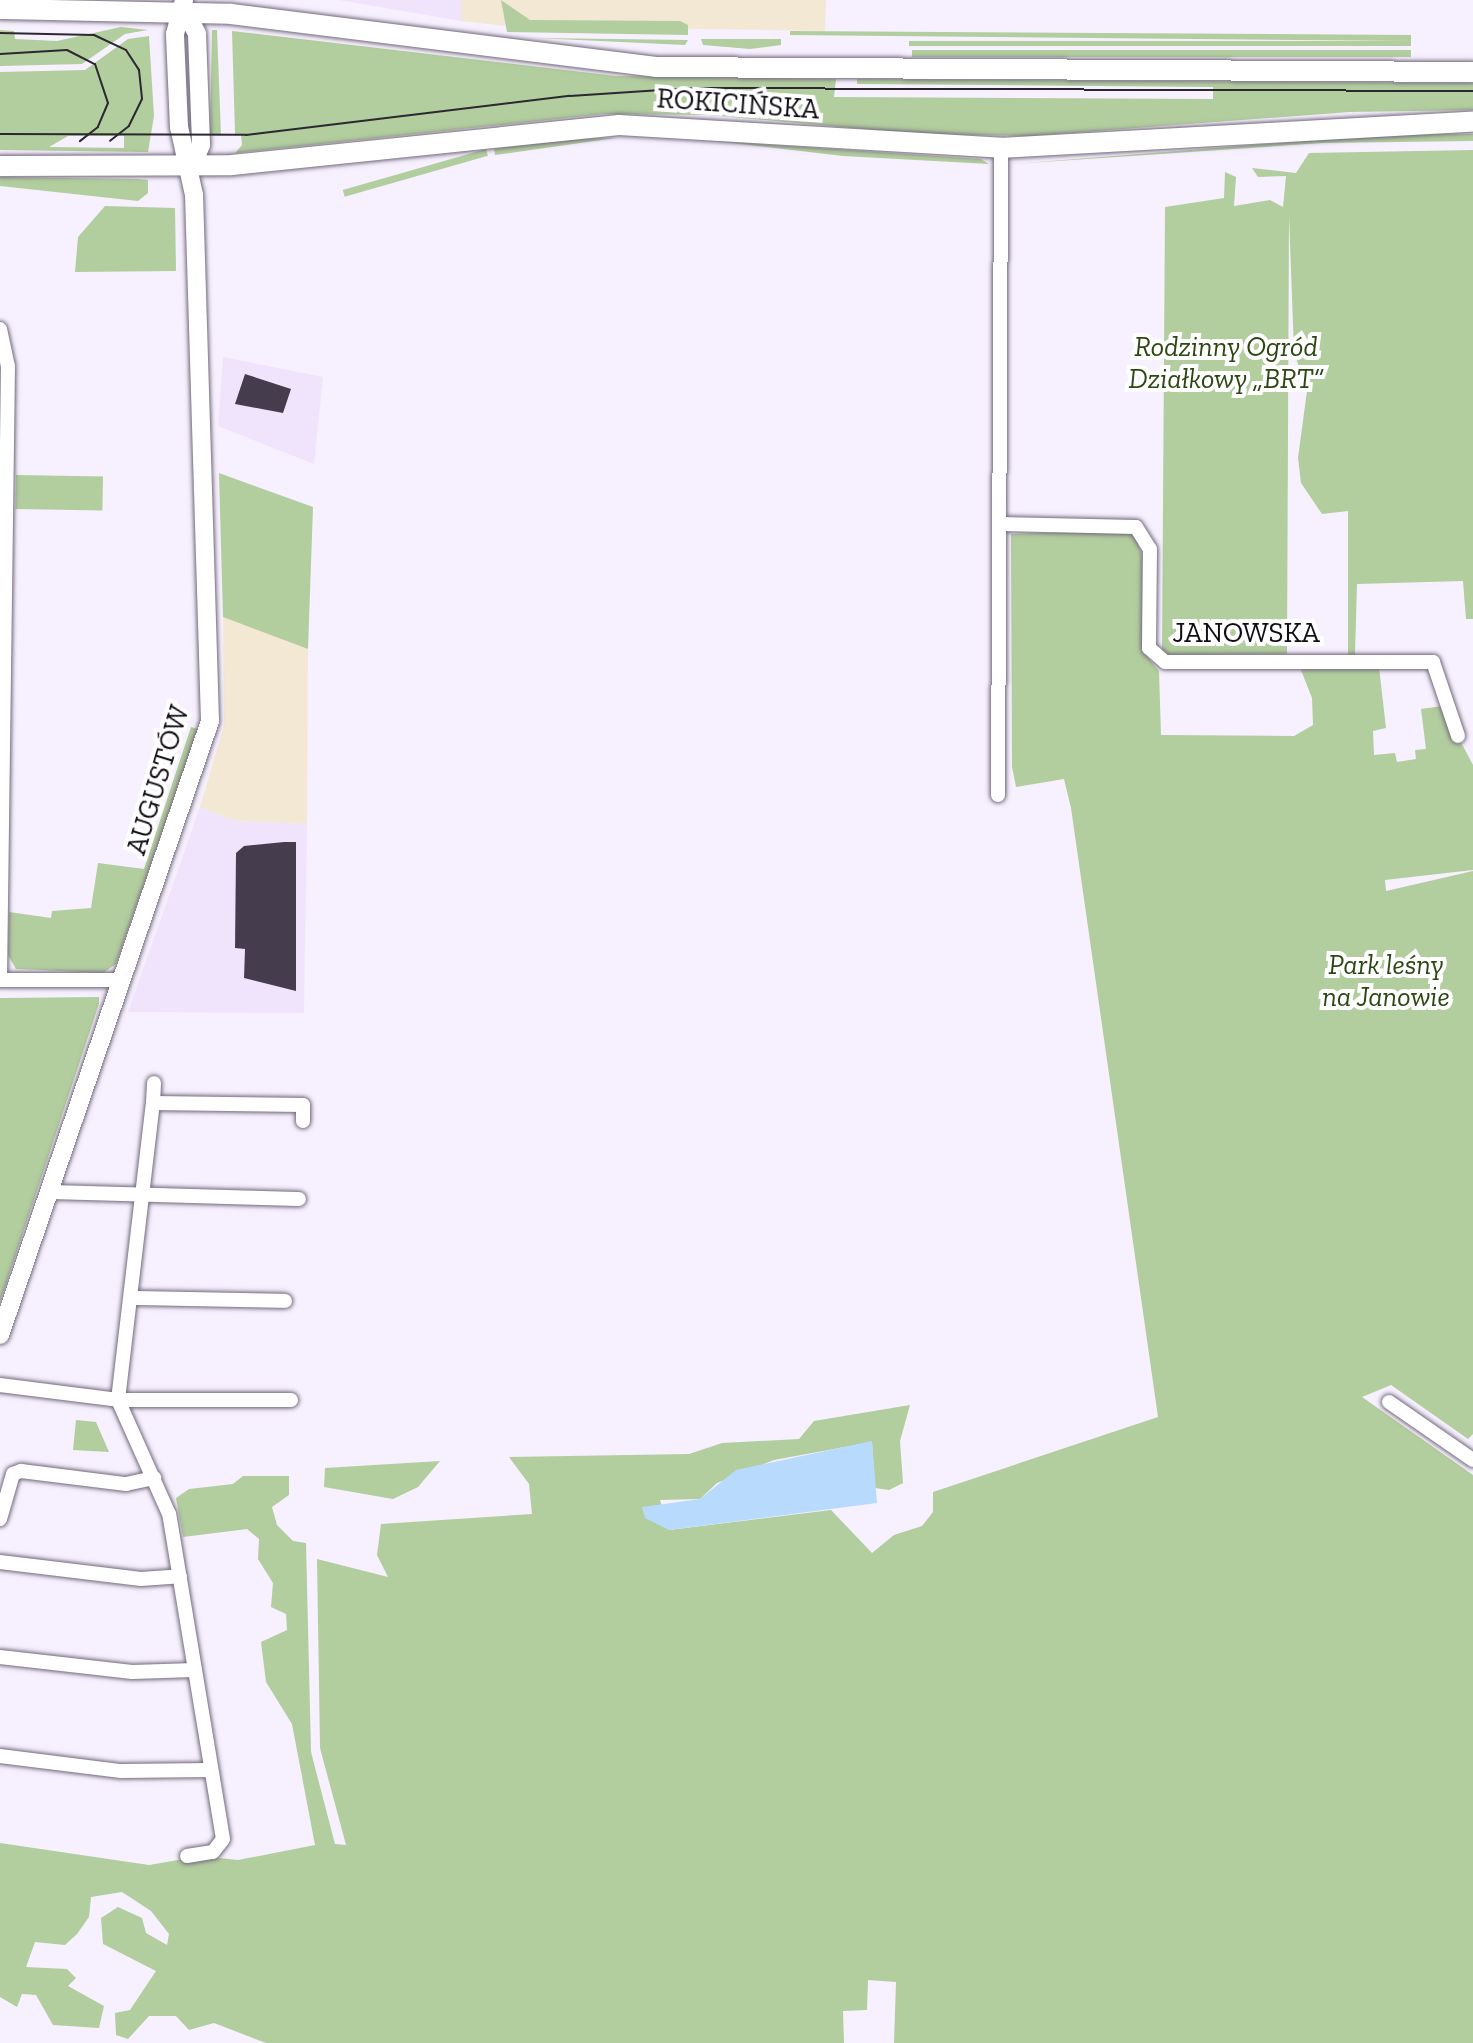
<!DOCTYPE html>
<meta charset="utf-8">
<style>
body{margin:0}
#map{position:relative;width:1473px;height:2043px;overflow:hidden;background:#f7f0fe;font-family:"Zilla Slab",serif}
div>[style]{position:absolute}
.built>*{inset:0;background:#f0e4fc}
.industrial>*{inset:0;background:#f3e8d3}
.green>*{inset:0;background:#b2cd9e;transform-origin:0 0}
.water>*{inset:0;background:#b8dbfd}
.building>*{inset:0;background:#453c4e}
.roads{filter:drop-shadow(0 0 2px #72697c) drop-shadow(0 0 2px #72697c)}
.minor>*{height:14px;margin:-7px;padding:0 7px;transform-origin:7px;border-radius:7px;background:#fff}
.tertiary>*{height:18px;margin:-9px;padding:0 9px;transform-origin:9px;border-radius:9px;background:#fff}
.secondary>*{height:20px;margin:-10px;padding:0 10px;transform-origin:10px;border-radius:10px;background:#fff}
.tram>*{height:2px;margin:-1px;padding:0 1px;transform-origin:1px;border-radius:1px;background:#2c2730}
span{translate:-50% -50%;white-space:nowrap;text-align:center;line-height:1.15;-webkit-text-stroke:8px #fff;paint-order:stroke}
.street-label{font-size:28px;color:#110d15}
.park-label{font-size:28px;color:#2d4713;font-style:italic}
</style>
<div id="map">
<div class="built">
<i style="clip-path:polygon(338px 0,461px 0,461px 21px,339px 0)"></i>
<i style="clip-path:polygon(223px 357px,323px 377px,314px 464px,218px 426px)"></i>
<i style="clip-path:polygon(200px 807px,235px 821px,307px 824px,304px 1013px,128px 1012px)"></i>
</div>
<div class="industrial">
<i style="clip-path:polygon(461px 0,826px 0,825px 31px,507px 26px,461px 21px)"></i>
<i style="clip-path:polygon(223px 617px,308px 649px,307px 824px,235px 821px,200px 807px,224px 726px)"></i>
</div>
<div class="green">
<i style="clip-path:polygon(501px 0,530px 20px,680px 21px,688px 25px,688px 35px,507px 32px)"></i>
<i style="clip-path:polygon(121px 27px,148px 30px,125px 34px,82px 64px,0 66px,0 30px,14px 31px,15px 39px,57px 41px)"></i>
<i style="clip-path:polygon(212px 30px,217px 30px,221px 135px,210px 135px)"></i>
<i style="clip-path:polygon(232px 31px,616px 76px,836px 79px,834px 97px,1213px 99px,1213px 87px,857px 84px,857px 79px,1473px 83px,1473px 110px,1350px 112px,1029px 136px,918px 134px,709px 115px,604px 114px,235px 153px,242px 145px,241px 134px,235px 134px)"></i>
<i style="clip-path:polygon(790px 31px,1411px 35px,1411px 41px,790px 35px)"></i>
<i style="clip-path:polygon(evenodd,149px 36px,154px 116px,148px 152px,0 150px,0 72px,85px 70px,128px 39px,149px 36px,68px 136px,124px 136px,124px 148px,49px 147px,68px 136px)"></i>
<i style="clip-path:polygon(536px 38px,688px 40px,685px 45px)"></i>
<i style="clip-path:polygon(701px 39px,781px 39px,781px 45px,750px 49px,703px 45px)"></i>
<i style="left:909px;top:41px;width:502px;height:5px"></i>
<i style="left:912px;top:50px;width:499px;height:7px"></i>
<i style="clip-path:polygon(1393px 134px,1473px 134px,1473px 141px,1322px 143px,1013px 164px)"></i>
<i style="clip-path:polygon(616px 138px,495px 155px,494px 149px,569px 139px)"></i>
<i style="clip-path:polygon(715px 141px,981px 159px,989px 164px,843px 156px)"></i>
<i style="left:486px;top:149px;width:7px;height:149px;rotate:74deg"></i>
<i style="clip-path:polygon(1473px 150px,1473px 619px,1466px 619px,1463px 581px,1357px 584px,1355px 655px,1348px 655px,1348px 511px,1322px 514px,1301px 483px,1298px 458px,1307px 391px,1294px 352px,1289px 215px,1287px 654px,1162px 655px,1165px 207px,1224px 198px,1225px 172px,1236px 177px,1234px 206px,1270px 200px,1283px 207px,1286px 176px,1258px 177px,1252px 168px,1296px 173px,1309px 153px)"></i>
<i style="clip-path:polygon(0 177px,138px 179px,148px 180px,148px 193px,138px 201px,0 186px)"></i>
<i style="clip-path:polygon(105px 206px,175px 208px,176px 271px,75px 272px,78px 237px)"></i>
<i style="clip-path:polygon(219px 473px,313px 507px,308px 649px,223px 617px)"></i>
<i style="left:16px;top:475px;width:87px;height:34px;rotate:1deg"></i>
<i style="clip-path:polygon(1122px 530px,1135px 535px,1142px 555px,1142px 650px,1159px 671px,1161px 735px,1294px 736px,1313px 725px,1312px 698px,1299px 665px,1379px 667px,1386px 728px,1373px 731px,1374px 755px,1395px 753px,1397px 762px,1416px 759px,1415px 750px,1426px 749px,1421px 709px,1442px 706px,1473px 765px,1473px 870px,1385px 880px,1386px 891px,1473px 871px,1473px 1434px,1468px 1439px,1391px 1385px,1362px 1397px,1473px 1475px,1473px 2043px,894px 2043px,896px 1982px,868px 1980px,867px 2010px,843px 2011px,844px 2043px,266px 2043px,214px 2023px,189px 2030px,176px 2016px,149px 2016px,128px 2039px,116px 2035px,115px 2013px,130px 2010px,156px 1971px,103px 1944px,101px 1918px,118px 1907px,142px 1918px,146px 1933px,167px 1945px,169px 1934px,151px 1911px,122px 1892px,91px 1897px,89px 1917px,77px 1934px,65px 1945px,35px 1942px,26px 1967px,67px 1969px,76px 1978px,68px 1986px,104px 2006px,99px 2028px,53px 2025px,36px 1995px,22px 1994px,17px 2007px,0 1997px,0 1843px,149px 1865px,201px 1856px,238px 1860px,315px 1845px,292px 1724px,266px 1682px,261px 1642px,287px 1630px,286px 1614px,271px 1607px,273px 1583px,258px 1559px,259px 1539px,247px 1529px,183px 1537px,176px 1498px,189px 1489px,233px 1484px,243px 1476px,289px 1476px,289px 1495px,272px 1507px,277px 1525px,293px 1541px,306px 1543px,311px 1752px,335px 1844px,346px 1845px,320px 1748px,317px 1559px,388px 1577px,377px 1555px,381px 1524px,532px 1514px,529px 1484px,509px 1457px,689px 1454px,722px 1443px,799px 1439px,814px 1421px,910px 1405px,900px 1441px,903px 1483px,889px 1490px,875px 1488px,872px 1442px,774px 1460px,717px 1483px,700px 1499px,660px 1500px,669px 1530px,831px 1510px,872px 1553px,894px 1535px,922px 1526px,933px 1512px,933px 1492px,1158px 1417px,1071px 808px,1064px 779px,1016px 787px,1012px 767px,1011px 534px)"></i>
<i style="clip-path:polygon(191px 727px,198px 729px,116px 964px,103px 973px,16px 969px,8px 955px,9px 912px,51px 918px,52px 911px,91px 908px,98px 863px,144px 869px)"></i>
<i style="clip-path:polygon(99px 997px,99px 1004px,0 1302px,0 998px)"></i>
<i style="clip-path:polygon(76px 1420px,96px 1422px,109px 1452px,73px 1450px)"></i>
<i style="clip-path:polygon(440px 1461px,418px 1487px,393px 1499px,324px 1487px,325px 1468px)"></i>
</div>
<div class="water">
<i style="clip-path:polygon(872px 1441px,877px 1503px,669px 1530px,645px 1518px,642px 1507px,700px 1499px,736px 1470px)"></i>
</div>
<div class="building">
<i style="clip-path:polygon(245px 374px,291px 389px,283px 413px,235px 404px)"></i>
<i style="clip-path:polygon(284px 842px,296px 842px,296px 991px,244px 978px,245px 949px,235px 948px,236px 853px,244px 846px)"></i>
</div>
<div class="roads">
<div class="minor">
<i style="left:0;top:329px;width:38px;rotate:78deg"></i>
<i style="left:8px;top:366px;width:614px;rotate:90.75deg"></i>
<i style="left:1000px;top:524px;width:136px;rotate:1.3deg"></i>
<i style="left:1136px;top:527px;width:26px;rotate:58deg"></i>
<i style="left:1150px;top:549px;width:99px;rotate:90.6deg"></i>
<i style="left:1149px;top:648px;width:21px;rotate:41deg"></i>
<i style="left:1165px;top:662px;width:268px"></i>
<i style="left:1433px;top:662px;width:78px;rotate:71.3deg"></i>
<i style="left:998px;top:795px;width:647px;rotate:-89.73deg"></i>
<i style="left:0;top:980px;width:123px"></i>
<i style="left:153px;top:1103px;width:20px;rotate:-87deg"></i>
<i style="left:50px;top:1192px;width:249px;rotate:1.6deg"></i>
<i style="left:131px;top:1298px;width:154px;rotate:1.1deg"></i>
<i style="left:0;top:1385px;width:119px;rotate:7.2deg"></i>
<i style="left:118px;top:1400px;width:173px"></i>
<i style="left:1389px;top:1402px;width:102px;rotate:34.6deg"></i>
<i style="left:0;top:1519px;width:47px;rotate:-73.9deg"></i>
<i style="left:13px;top:1474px;width:9px;rotate:-21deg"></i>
<i style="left:21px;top:1471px;width:106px;rotate:7.1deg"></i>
<i style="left:126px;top:1484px;width:29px;rotate:-12deg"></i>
<i style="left:0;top:1562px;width:142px;rotate:6.9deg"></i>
<i style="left:141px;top:1579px;width:39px;rotate:-4deg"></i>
<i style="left:0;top:1657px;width:133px;rotate:6.5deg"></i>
<i style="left:132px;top:1672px;width:63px;rotate:-1.8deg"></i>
<i style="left:0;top:1756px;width:122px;rotate:7.1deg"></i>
<i style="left:121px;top:1771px;width:90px;rotate:-0.6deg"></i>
<i style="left:187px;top:1856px;width:26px;rotate:-9deg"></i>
<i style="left:213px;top:1852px;width:16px;rotate:-52deg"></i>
<i style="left:223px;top:1839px;width:329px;rotate:-99.4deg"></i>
<i style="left:169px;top:1514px;width:125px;rotate:-114.1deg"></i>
<i style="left:118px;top:1400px;width:299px;rotate:-83.3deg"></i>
<i style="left:153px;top:1103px;width:150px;rotate:0.8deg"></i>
<i style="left:303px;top:1105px;width:16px;rotate:90deg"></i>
</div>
<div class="tertiary">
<i style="left:185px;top:11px;width:26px;rotate:62deg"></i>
<i style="left:197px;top:34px;width:111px;rotate:87.9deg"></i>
<i style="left:201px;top:145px;width:24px;rotate:112deg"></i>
<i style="left:0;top:1335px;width:649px;rotate:-71.12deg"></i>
<i style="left:210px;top:721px;width:526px;rotate:-91.74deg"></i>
<i style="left:194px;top:195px;width:70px;rotate:-102.4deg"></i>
<i style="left:179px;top:127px;width:93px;rotate:-92.5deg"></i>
<i style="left:175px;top:34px;width:35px;rotate:-75deg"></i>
</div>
<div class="secondary">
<i style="left:0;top:9px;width:231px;rotate:1.2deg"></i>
<i style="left:231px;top:14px;width:428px;rotate:7.1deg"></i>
<i style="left:656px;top:67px;width:817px;rotate:0.35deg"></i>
<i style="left:0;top:166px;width:232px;rotate:-0.2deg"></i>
<i style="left:232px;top:165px;width:389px;rotate:-5.9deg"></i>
<i style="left:619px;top:125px;width:383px;rotate:3.4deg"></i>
<i style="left:1001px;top:148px;width:473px;rotate:-3.2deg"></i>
</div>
</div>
<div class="tram">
<i style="left:0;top:33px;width:94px;rotate:1.2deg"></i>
<i style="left:94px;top:35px;width:35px;rotate:25deg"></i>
<i style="left:126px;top:50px;width:24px;rotate:57deg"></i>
<i style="left:139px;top:70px;width:29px;rotate:84deg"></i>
<i style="left:142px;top:99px;width:30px;rotate:116deg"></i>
<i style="left:129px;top:126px;width:24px;rotate:142deg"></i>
<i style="left:0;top:54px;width:67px;rotate:-3.4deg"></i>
<i style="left:67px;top:50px;width:31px;rotate:27deg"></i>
<i style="left:95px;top:64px;width:41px;rotate:71.6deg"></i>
<i style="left:108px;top:103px;width:26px;rotate:113deg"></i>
<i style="left:98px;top:127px;width:23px;rotate:142deg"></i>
<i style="left:0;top:134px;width:246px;rotate:0.2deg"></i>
<i style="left:246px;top:135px;width:326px;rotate:-6.9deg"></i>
<i style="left:570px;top:96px;width:122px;rotate:-3.8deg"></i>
<i style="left:692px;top:88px;width:781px;rotate:0.22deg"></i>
</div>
<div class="street-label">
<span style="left:738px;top:104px;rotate:4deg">ROKICIŃSKA</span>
<span style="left:1246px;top:633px">JANOWSKA</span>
<span style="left:158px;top:780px;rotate:-73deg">AUGUSTÓW</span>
</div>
<div class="park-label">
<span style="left:1226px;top:363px">Rodzinny Ogród<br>Działkowy „BRT”</span>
<span style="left:1386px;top:981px">Park leśny<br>na Janowie</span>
</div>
</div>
